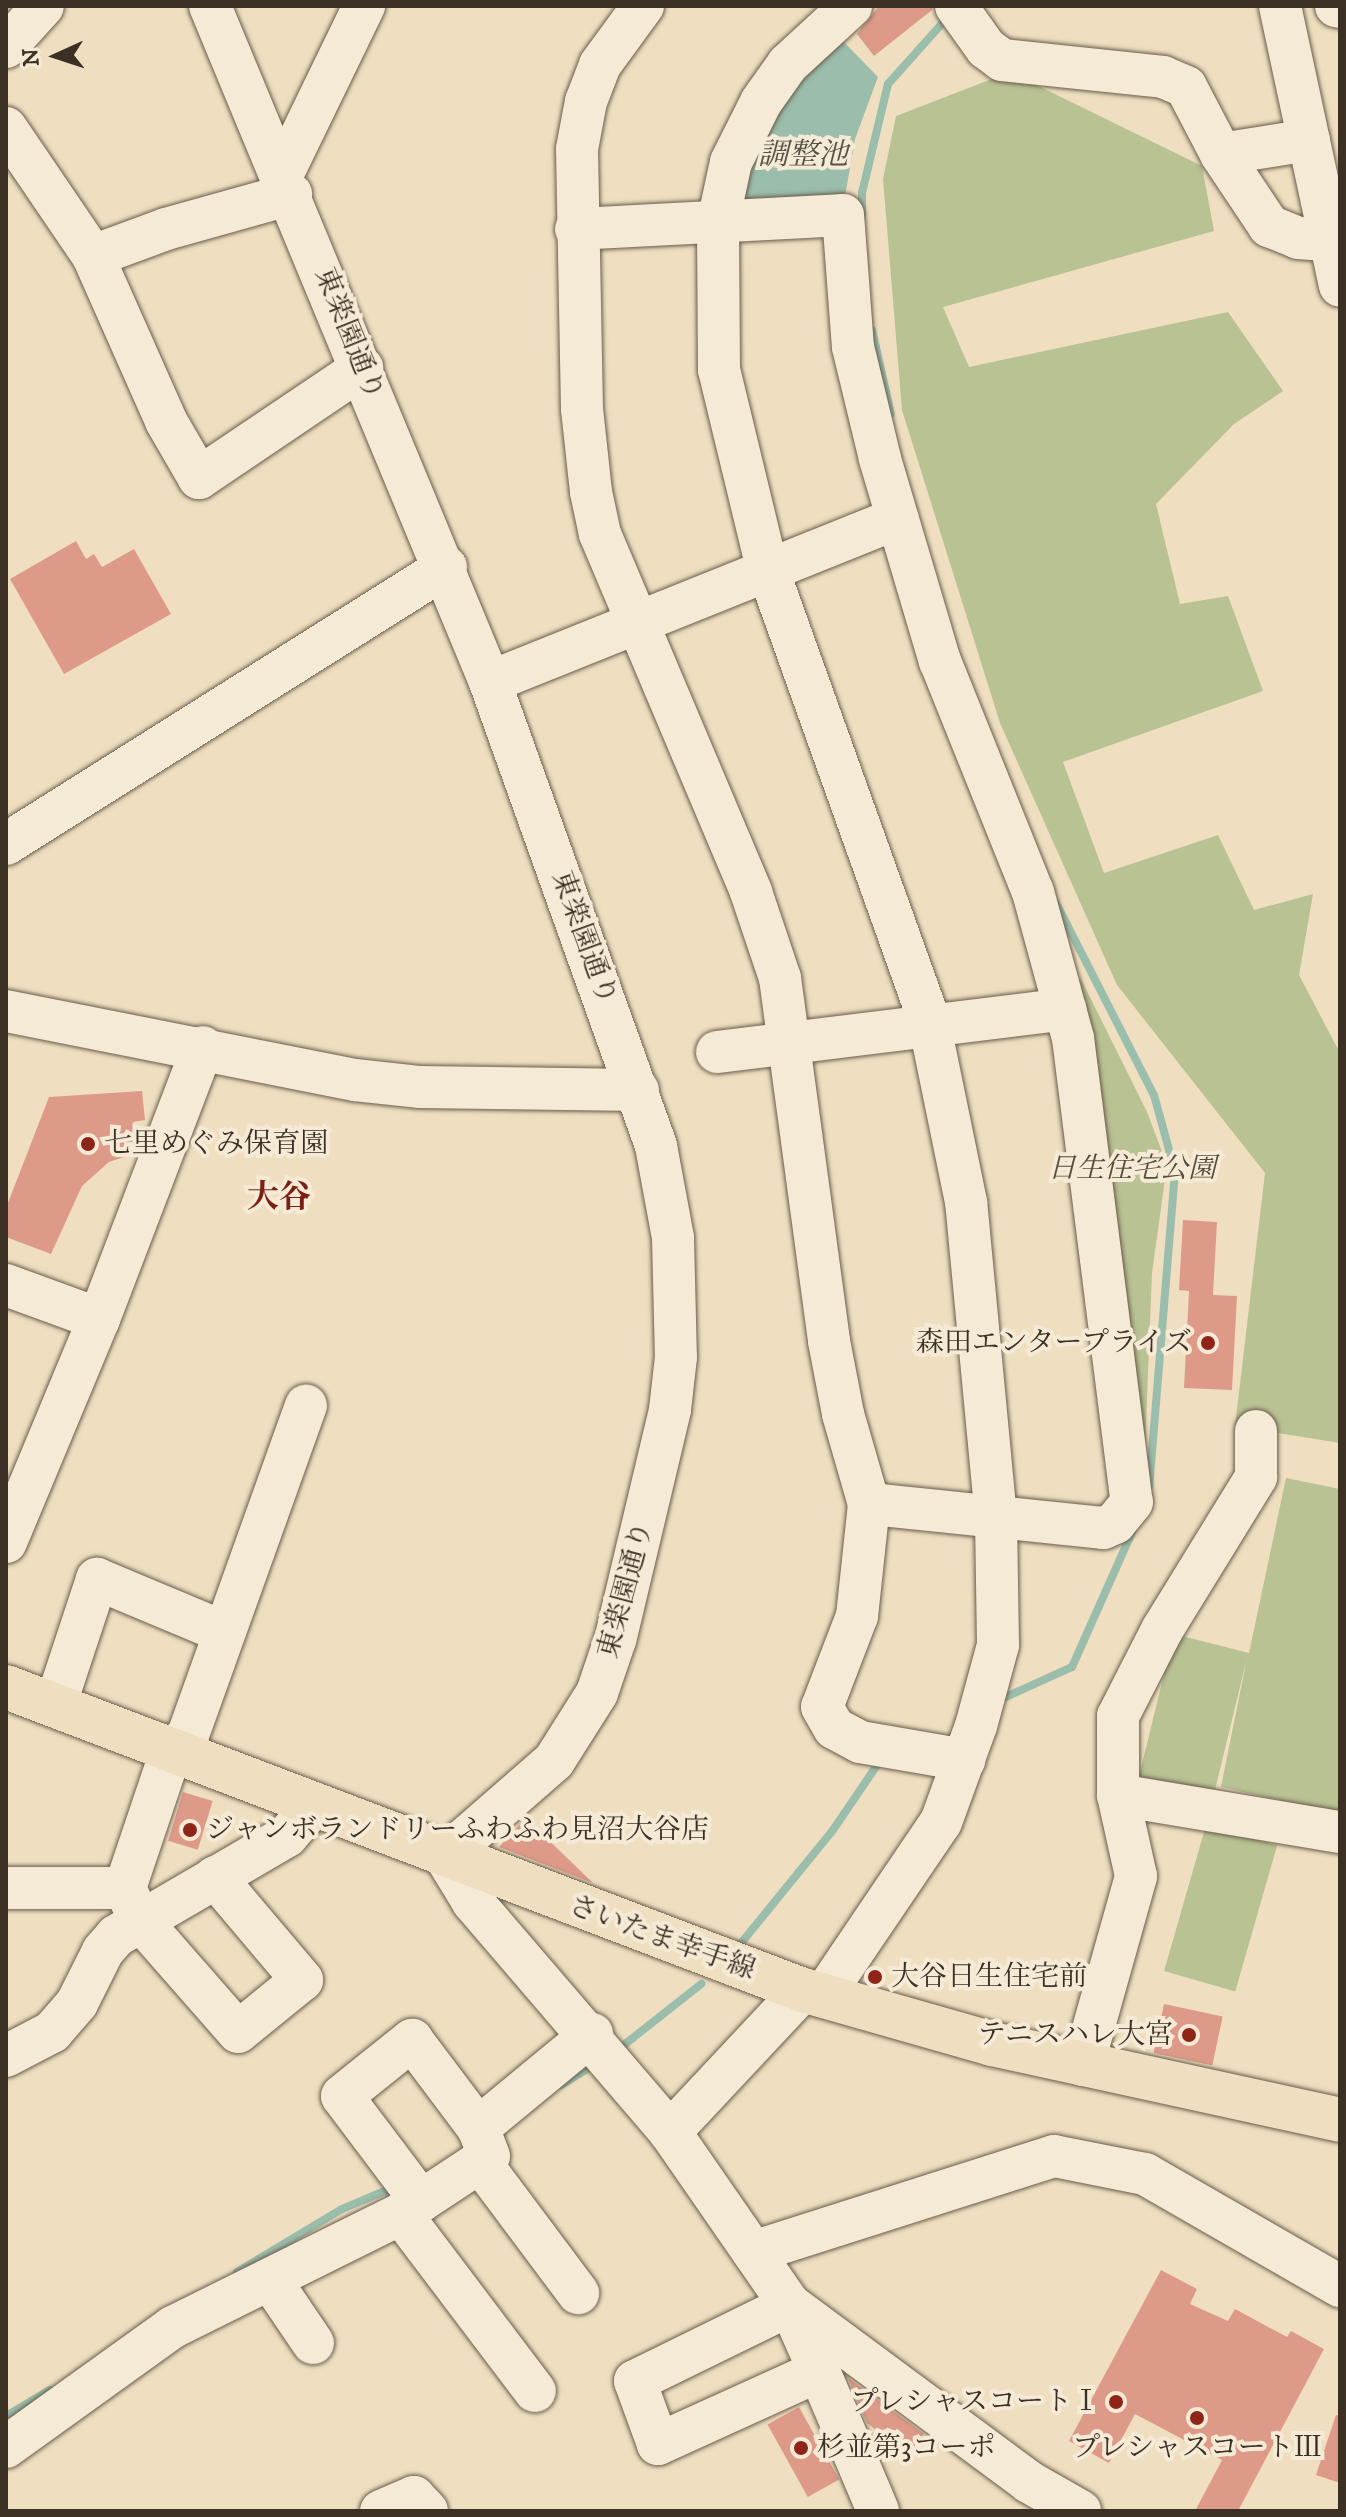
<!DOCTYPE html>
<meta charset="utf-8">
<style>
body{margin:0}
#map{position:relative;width:1346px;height:2517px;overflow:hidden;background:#efdfc0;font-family:"IM FELL DW Pica","Noto Serif JP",serif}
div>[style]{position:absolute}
.green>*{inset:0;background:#b9c293;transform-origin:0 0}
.water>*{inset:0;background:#9bbdac}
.stream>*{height:8px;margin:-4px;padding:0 4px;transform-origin:4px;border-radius:4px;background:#9bbdac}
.building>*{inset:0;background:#de9a89;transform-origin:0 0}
.roads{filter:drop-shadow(0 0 2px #695c4b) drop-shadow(0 0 2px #695c4b)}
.minor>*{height:42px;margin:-21px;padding:0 21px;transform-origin:21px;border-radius:21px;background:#f5ead6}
.major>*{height:44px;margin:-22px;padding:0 22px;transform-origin:22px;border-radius:22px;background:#efdfc0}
.dots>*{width:22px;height:22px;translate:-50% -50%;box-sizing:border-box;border:4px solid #f5ead6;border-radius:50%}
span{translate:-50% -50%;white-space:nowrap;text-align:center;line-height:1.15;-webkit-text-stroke:8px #f5ead6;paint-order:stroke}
.street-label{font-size:28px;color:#3c3024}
.poi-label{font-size:28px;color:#3c3024}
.left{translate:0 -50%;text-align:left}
.right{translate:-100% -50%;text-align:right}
.park-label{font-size:28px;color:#554d3a;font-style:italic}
.water-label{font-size:30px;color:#545346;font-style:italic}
.quarter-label{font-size:32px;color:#7a1f14;font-weight:700}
.frame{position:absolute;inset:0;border:8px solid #3c3024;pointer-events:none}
.north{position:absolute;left:16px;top:16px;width:80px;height:80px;-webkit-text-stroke:6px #f5ead6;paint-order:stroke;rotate:267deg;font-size:22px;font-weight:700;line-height:32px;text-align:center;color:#3c3024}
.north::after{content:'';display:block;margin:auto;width:28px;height:36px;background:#3c3024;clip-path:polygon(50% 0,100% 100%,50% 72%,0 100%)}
</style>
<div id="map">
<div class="green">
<i style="clip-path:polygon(1010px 72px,1202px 166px,1214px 231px,943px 307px,969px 367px,1228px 312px,1283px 391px,1234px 424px,1156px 504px,1180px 604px,1228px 596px,1263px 691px,1063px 762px,1104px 873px,1218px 835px,1254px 910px,1313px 894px,1299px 975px,1340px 1053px,1340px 1443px,1235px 1426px,1265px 1173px,1117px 985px,1000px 723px,902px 410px,883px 179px,896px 116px)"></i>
<i style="clip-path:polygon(1081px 979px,1147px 1112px,1167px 1165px,1152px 1273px,1143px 1498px,1068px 985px)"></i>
<i style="clip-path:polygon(1286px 1478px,1340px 1489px,1340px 1813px,1221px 1787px,1247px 1658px,1214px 1794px,1139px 1776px,1174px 1634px,1249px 1653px)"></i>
<i style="left:1206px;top:1825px;width:74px;height:152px;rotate:16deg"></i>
</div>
<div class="water">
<i style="clip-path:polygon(837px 35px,878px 77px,855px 139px,844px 202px,739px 209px,754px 141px)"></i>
</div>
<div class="stream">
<i style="left:862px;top:217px;width:24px;rotate:-90deg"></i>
<i style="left:862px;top:193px;width:112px;rotate:-76.6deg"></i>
<i style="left:888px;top:84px;width:90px;rotate:-48.2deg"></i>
<i style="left:872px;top:330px;width:86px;rotate:77.3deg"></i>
<i style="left:1056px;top:903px;width:216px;rotate:63deg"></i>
<i style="left:1154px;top:1095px;width:80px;rotate:74.7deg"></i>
<i style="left:1175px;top:1172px;width:315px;rotate:94.7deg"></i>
<i style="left:997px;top:1701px;width:82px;rotate:-24.4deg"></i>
<i style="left:1072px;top:1667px;width:152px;rotate:-66deg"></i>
<i style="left:742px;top:1942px;width:144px;rotate:-50.9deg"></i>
<i style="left:833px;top:1830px;width:87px;rotate:-55.8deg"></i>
<i style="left:615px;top:2052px;width:110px;rotate:-38.3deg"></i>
<i style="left:561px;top:2085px;width:42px;rotate:-31.4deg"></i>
<i style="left:237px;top:2272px;width:122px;rotate:-31deg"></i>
<i style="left:342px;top:2209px;width:56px;rotate:-22.9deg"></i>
<i style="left:6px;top:2416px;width:51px;rotate:-30.6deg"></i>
</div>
<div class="building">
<i style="clip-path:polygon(879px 6px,932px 6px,932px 10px,874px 56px,857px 34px)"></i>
<i style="clip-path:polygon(76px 541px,86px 559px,94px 554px,102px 567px,134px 549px,171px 614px,64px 674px,10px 579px)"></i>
<i style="clip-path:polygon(142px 1091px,145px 1120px,133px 1122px,137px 1143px,132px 1144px,133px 1154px,109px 1162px,82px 1186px,51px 1254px,6px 1237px,6px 1208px,49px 1097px)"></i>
<i style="clip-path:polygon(1183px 1220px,1217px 1222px,1213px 1295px,1237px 1296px,1232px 1390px,1184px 1388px,1189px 1291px,1179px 1290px)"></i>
<i style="left:183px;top:1792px;width:31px;height:51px;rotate:17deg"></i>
<i style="clip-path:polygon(522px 1822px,532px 1824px,593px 1883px,499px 1847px)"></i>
<i style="left:1164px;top:2004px;width:60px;height:50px;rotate:12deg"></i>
<i style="clip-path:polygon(1161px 2270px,1197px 2289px,1190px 2304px,1228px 2321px,1235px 2309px,1287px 2337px,1291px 2331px,1324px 2349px,1238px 2511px,1195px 2511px,1222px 2460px,1135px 2414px,1109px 2463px,1069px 2441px)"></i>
<i style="clip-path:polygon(848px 2378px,924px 2434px,908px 2455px,867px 2423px)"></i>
<i style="left:799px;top:2407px;width:83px;height:36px;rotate:61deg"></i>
<i style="clip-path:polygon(1336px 2415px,1340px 2416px,1340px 2483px,1316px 2475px)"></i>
</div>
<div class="roads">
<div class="minor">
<i style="left:210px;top:6px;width:732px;rotate:67.5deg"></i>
<i style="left:490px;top:682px;width:493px;rotate:70.3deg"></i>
<i style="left:656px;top:1146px;width:94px;rotate:79.5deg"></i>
<i style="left:673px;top:1238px;width:119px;rotate:88.6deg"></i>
<i style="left:676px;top:1357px;width:53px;rotate:96.5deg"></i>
<i style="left:670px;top:1410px;width:236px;rotate:103.4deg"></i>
<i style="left:615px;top:1640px;width:56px;rotate:108.8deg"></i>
<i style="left:597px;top:1693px;width:80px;rotate:122.3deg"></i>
<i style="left:554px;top:1761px;width:145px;rotate:138.9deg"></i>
<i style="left:445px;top:1856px;width:54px;rotate:58.7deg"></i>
<i style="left:473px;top:1902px;width:303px;rotate:49.4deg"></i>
<i style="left:670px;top:2132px;width:211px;rotate:55.3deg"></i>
<i style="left:790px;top:2305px;width:297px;rotate:36.5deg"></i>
<i style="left:1029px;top:2482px;width:59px;rotate:29.6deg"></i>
<i style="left:643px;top:6px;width:73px;rotate:126.1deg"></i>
<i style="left:600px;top:65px;width:39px;rotate:111deg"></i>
<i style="left:586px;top:101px;width:49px;rotate:100.6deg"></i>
<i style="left:577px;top:149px;width:260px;rotate:88.9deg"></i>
<i style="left:582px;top:409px;width:83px;rotate:83.8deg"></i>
<i style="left:591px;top:492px;width:43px;rotate:77.9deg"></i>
<i style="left:600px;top:534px;width:389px;rotate:67.1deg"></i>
<i style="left:751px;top:892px;width:91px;rotate:71.4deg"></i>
<i style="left:780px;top:978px;width:366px;rotate:82.3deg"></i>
<i style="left:829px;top:1341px;width:74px;rotate:79.1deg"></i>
<i style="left:843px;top:1414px;width:94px;rotate:73.9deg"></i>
<i style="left:869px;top:1504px;width:113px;rotate:96.1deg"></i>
<i style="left:857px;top:1616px;width:97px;rotate:111deg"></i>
<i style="left:822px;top:1707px;width:24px;rotate:60deg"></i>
<i style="left:834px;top:1728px;width:30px;rotate:28deg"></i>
<i style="left:860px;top:1742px;width:106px;rotate:9.8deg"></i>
<i style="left:956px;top:6px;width:52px;rotate:54.5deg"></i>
<i style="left:986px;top:48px;width:20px;rotate:37deg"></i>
<i style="left:1002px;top:60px;width:162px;rotate:6deg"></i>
<i style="left:1163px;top:77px;width:25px;rotate:23deg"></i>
<i style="left:1186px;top:87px;width:76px;rotate:62.4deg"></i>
<i style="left:1221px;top:154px;width:87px;rotate:56.3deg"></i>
<i style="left:1269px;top:226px;width:31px;rotate:22deg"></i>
<i style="left:1298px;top:238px;width:32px;rotate:4deg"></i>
<i style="left:1280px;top:6px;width:286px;rotate:77.9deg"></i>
<i style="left:1336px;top:6px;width:4px;rotate:14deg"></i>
<i style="left:6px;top:47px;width:55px;rotate:-47.9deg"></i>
<i style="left:6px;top:128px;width:155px;rotate:55.8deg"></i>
<i style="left:93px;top:256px;width:180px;rotate:66.1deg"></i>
<i style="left:166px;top:421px;width:66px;rotate:59.9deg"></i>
<i style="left:199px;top:478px;width:197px;rotate:-34deg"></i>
<i style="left:1221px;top:154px;width:89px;rotate:-9deg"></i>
<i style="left:283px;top:173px;width:186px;rotate:-64.1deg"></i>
<i style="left:576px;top:229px;width:267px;rotate:-3deg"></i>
<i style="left:843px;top:215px;width:132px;rotate:85.7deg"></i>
<i style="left:853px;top:347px;width:115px;rotate:76.4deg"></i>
<i style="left:880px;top:459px;width:211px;rotate:73.5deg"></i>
<i style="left:940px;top:661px;width:249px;rotate:68.1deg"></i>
<i style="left:1033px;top:892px;width:151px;rotate:74.7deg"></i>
<i style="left:1073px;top:1038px;width:468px;rotate:82.8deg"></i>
<i style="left:1132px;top:1502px;width:27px;rotate:129deg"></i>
<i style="left:1115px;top:1523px;width:13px;rotate:157deg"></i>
<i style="left:1103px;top:1528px;width:235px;rotate:-174.1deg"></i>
<i style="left:93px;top:256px;width:78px;rotate:-20.3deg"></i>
<i style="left:166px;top:229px;width:130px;rotate:-15.6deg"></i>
<i style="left:490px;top:682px;width:439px;rotate:-21.9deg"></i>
<i style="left:6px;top:844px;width:520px;rotate:-32.19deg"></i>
<i style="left:6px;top:1011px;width:356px;rotate:11.2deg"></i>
<i style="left:355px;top:1080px;width:66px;rotate:6.1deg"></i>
<i style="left:421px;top:1087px;width:217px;rotate:0.8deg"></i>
<i style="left:717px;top:1052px;width:351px;rotate:-7deg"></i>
<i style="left:6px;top:1285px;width:99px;rotate:20.1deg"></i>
<i style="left:6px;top:1542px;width:242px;rotate:-67.4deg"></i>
<i style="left:99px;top:1319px;width:291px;rotate:-69.1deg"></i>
<i style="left:55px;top:1706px;width:134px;rotate:-71.7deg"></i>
<i style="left:97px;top:1579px;width:138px;rotate:22.7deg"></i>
<i style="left:1118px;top:1795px;width:225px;rotate:9.5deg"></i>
<i style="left:215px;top:1877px;width:135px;rotate:49.8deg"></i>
<i style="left:302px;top:1980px;width:82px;rotate:140.9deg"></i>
<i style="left:238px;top:2032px;width:150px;rotate:-131.2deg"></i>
<i style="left:139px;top:1919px;width:34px;rotate:-114deg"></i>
<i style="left:125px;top:1888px;width:145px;rotate:-71.4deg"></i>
<i style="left:171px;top:1751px;width:23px;rotate:-43deg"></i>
<i style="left:188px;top:1735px;width:350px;rotate:-70.3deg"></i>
<i style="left:6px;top:1888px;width:119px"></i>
<i style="left:823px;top:1996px;width:210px;rotate:-55.9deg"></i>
<i style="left:941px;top:1822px;width:102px;rotate:-70deg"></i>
<i style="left:976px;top:1726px;width:84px;rotate:-74.8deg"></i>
<i style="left:998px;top:1645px;width:127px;rotate:-90.9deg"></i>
<i style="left:996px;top:1518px;width:317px;rotate:-95.4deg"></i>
<i style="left:966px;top:1202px;width:189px;rotate:-101.6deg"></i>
<i style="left:928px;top:1017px;width:477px;rotate:-109.7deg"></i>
<i style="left:767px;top:568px;width:204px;rotate:-103.6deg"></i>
<i style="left:719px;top:370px;width:148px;rotate:-90.4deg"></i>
<i style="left:718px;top:222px;width:61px;rotate:-77.8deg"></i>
<i style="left:731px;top:162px;width:67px;rotate:-63.4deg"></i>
<i style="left:761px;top:102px;width:47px;rotate:-54.6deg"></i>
<i style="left:788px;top:64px;width:86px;rotate:-42.6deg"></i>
<i style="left:6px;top:2056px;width:52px;rotate:-27.6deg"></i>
<i style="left:52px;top:2032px;width:38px;rotate:-49deg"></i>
<i style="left:77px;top:2003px;width:58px;rotate:-63.4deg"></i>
<i style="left:103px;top:1951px;width:20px;rotate:-49deg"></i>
<i style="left:116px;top:1936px;width:198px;rotate:-30.3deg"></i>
<i style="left:287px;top:1836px;width:40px;rotate:-49deg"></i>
<i style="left:1083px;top:2065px;width:196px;rotate:-74.3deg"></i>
<i style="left:1136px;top:1876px;width:83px;rotate:-102.5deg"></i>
<i style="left:1118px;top:1795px;width:79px;rotate:-90deg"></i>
<i style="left:1118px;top:1716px;width:97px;rotate:-62.9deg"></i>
<i style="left:1162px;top:1630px;width:180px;rotate:-58.4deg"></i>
<i style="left:1256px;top:1477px;width:46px;rotate:-90deg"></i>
<i style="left:670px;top:2132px;width:195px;rotate:-46.9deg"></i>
<i style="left:480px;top:2162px;width:164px;rotate:53.2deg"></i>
<i style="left:421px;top:2201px;width:131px;rotate:-127deg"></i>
<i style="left:342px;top:2096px;width:90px;rotate:-38.7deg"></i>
<i style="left:412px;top:2040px;width:110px;rotate:53.1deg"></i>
<i style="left:401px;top:2214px;width:222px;rotate:52.9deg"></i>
<i style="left:753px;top:2252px;width:316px;rotate:-17.7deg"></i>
<i style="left:1054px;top:2156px;width:93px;rotate:11.2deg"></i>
<i style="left:1145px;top:2174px;width:225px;rotate:29.9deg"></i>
<i style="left:271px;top:2281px;width:75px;rotate:55.9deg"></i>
<i style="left:819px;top:2371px;width:177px;rotate:155.6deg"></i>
<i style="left:658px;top:2444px;width:67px;rotate:-110.1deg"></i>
<i style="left:635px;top:2381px;width:173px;rotate:-26.1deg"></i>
<i style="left:790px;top:2305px;width:72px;rotate:66.3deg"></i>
<i style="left:819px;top:2371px;width:152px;rotate:67.1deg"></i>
<i style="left:6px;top:2447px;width:206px;rotate:-35.7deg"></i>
<i style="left:173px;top:2327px;width:254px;rotate:-26.4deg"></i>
<i style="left:401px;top:2214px;width:105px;rotate:-33.4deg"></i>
<i style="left:489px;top:2156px;width:30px;rotate:-111deg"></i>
<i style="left:478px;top:2128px;width:148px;rotate:-39.5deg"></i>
<i style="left:381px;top:2511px;width:36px;rotate:-23deg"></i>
<i style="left:414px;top:2497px;width:19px;rotate:47deg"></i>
</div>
<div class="major">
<i style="left:6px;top:1687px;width:853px;rotate:20.82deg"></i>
<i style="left:803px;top:1990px;width:197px;rotate:15.9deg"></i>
<i style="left:992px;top:2044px;width:356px;rotate:12.3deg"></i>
</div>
</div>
<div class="dots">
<i style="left:88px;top:1144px;background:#8f2418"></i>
<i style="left:1208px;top:1343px;background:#8f2418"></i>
<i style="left:190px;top:1830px;background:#8f2418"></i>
<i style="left:875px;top:1977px;background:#8f2418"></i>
<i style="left:1189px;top:2035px;background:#8f2418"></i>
<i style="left:1116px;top:2402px;background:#8f2418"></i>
<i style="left:1197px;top:2418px;background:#8f2418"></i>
<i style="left:801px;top:2448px;background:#8f2418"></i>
</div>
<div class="street-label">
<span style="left:349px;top:334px;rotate:68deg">東楽園通り</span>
<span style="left:584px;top:938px;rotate:70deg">東楽園通り</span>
<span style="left:626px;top:1590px;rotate:-75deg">東楽園通り</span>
<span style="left:662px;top:1938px;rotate:20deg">さいたま幸手線</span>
</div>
<div class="poi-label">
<span class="left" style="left:104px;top:1144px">七里めぐみ保育園</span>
<span class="right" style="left:1192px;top:1343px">森田エンタープライズ</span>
<span class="left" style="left:206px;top:1830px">ジャンボランドリーふわふわ見沼大谷店</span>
<span class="left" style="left:891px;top:1977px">大谷日生住宅前</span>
<span class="right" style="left:1173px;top:2035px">テニスハレ大宮</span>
<span class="right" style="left:1100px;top:2402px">プレシャスコートⅠ</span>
<span class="left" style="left:817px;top:2448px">杉並第3コーポ</span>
<span style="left:1197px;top:2448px">プレシャスコートⅢ</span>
</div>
<div class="park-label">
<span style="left:1132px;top:1169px">日生住宅公園</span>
</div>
<div class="water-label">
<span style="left:803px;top:156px">調整池</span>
</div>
<div class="quarter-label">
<span style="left:279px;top:1198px">大谷</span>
</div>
<div class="frame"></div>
<div class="north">N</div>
</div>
